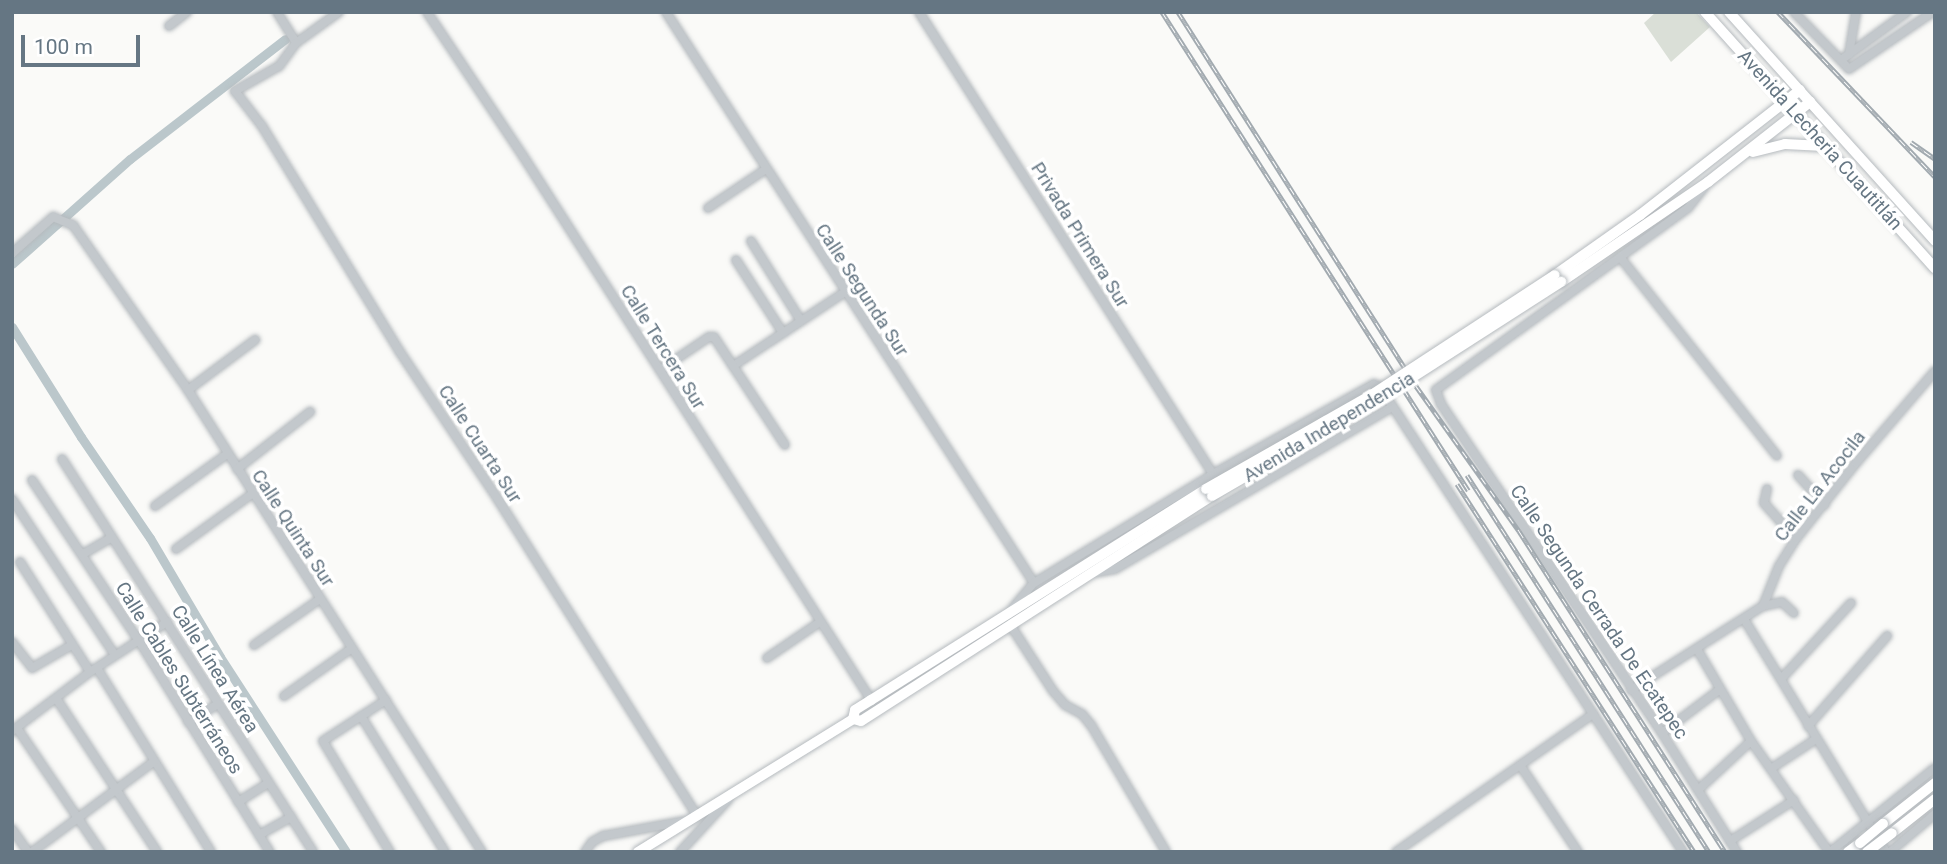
<!DOCTYPE html>
<meta charset="utf-8">
<style>
body{margin:0}
#map{position:relative;width:1947px;height:864px;overflow:hidden;background:#fafaf8;font-family:Roboto,sans-serif}
div>[style]{position:absolute}
.green>*{inset:0;background:#dadfd7}
.canal>*{height:9px;margin:-4.5px;padding:0 4.5px;transform-origin:4.5px;border-radius:4.5px;background:#bbc7cb}
.roads{filter:drop-shadow(0 0 2px #b5babe) drop-shadow(0 0 2px #b5babe)}
.minor>*{height:8px;margin:-4px;padding:0 4px;transform-origin:4px;border-radius:4px;background:#c3c8cc}
.major>*{height:10px;margin:-5px;padding:0 5px;transform-origin:5px;border-radius:5px;background:#fff}
.highway>*{height:10px;margin:-5px;padding:0 5px;transform-origin:5px;border-radius:5px;background:#fff}
.rail>*{height:5px;margin-top:-2.5px;transform-origin:0;background:repeating-linear-gradient(90deg,#fff 0 8px,#a2aab0 0 16px);box-sizing:border-box;border-block:2px solid #a2aab0}
.bridges{filter:drop-shadow(0 0 2px #b5babe) drop-shadow(0 0 2px #b5babe)}
.major-bridge>*{height:10px;margin:-5px;padding:0 5px;transform-origin:5px;border-radius:5px;background:#fff}
.highway-bridge>*{height:10px;margin:-5px;padding:0 5px;transform-origin:5px;border-radius:5px;background:#fff}
span{translate:-50% -50%;white-space:nowrap;text-align:center;line-height:1.15;-webkit-text-stroke:7px #fff;paint-order:stroke}
.street-label{font-size:19px;color:#657683}
.frame{position:absolute;inset:0;border:14px solid #657683;pointer-events:none}
.scale{position:absolute;left:21px;top:35px;width:119px;height:32px;box-sizing:border-box;border:4px solid #657683;border-top:0;padding-left:9px;font-size:21px;line-height:24px;white-space:nowrap;color:#657683;-webkit-text-stroke:5px #fff;paint-order:stroke}
</style>
<div id="map">
<div class="green">
<i style="clip-path:polygon(1656px 12px,1696px 12px,1710px 27px,1671px 62px,1644px 23px)"></i>
</div>
<div class="canal">
<i style="left:12px;top:264px;width:158px;rotate:-41.7deg"></i>
<i style="left:130px;top:159px;width:196px;rotate:-37.7deg"></i>
<i style="left:12px;top:327px;width:130px;rotate:57.9deg"></i>
<i style="left:81px;top:437px;width:122px;rotate:55.7deg"></i>
<i style="left:150px;top:538px;width:138px;rotate:59.5deg"></i>
<i style="left:220px;top:657px;width:232px;rotate:57.1deg"></i>
</div>
<div class="roads">
<div class="minor">
<i style="left:277px;top:12px;width:36px;rotate:58deg"></i>
<i style="left:339px;top:12px;width:53px;rotate:144.2deg"></i>
<i style="left:296px;top:43px;width:29px;rotate:126deg"></i>
<i style="left:279px;top:66px;width:51px;rotate:150.4deg"></i>
<i style="left:235px;top:91px;width:44px;rotate:52.4deg"></i>
<i style="left:262px;top:126px;width:265px;rotate:58.6deg"></i>
<i style="left:400px;top:352px;width:175px;rotate:56.4deg"></i>
<i style="left:497px;top:498px;width:375px;rotate:57.8deg"></i>
<i style="left:427px;top:12px;width:173px;rotate:56.3deg"></i>
<i style="left:523px;top:156px;width:646px;rotate:57.39deg"></i>
<i style="left:666px;top:12px;width:679px;rotate:57.2deg"></i>
<i style="left:919px;top:12px;width:548px;rotate:57.53deg"></i>
<i style="left:1794px;top:12px;width:79px;rotate:46deg"></i>
<i style="left:1849px;top:69px;width:102px;rotate:-34.2deg"></i>
<i style="left:169px;top:26px;width:23px;rotate:-38deg"></i>
<i style="left:1849px;top:54px;width:43px;rotate:-80.5deg"></i>
<i style="left:1841px;top:60px;width:82px;rotate:-36deg"></i>
<i style="left:1706px;top:185px;width:29px;rotate:128deg"></i>
<i style="left:1688px;top:208px;width:311px;rotate:144.2deg"></i>
<i style="left:1436px;top:390px;width:15px;rotate:70deg"></i>
<i style="left:1441px;top:404px;width:396px;rotate:56.1deg"></i>
<i style="left:1662px;top:733px;width:141px;rotate:57.8deg"></i>
<i style="left:708px;top:208px;width:70px;rotate:-33.9deg"></i>
<i style="left:751px;top:241px;width:94px;rotate:58deg"></i>
<i style="left:12px;top:253px;width:55px;rotate:-41.3deg"></i>
<i style="left:53px;top:217px;width:22px;rotate:22deg"></i>
<i style="left:73px;top:225px;width:201px;rotate:55.1deg"></i>
<i style="left:188px;top:390px;width:548px;rotate:57.53deg"></i>
<i style="left:1620px;top:257px;width:253px;rotate:51.7deg"></i>
<i style="left:736px;top:260px;width:87px;rotate:57.2deg"></i>
<i style="left:733px;top:366px;width:134px;rotate:-33.5deg"></i>
<i style="left:660px;top:370px;width:59px;rotate:-34deg"></i>
<i style="left:709px;top:337px;width:5px"></i>
<i style="left:714px;top:337px;width:129px;rotate:56.7deg"></i>
<i style="left:188px;top:390px;width:84px;rotate:-36.7deg"></i>
<i style="left:62px;top:459px;width:466px;rotate:57.4deg"></i>
<i style="left:237px;top:469px;width:93px;rotate:-38deg"></i>
<i style="left:1798px;top:475px;width:40px;rotate:48deg"></i>
<i style="left:32px;top:480px;width:193px;rotate:56.4deg"></i>
<i style="left:139px;top:641px;width:248px;rotate:58.2deg"></i>
<i style="left:1767px;top:489px;width:14px;rotate:102deg"></i>
<i style="left:1764px;top:503px;width:48px;rotate:48.4deg"></i>
<i style="left:12px;top:499px;width:187px;rotate:56.6deg"></i>
<i style="left:155px;top:506px;width:89px;rotate:-35.8deg"></i>
<i style="left:176px;top:549px;width:94px;rotate:-35.9deg"></i>
<i style="left:83px;top:554px;width:32px;rotate:-30deg"></i>
<i style="left:20px;top:562px;width:130px;rotate:57.5deg"></i>
<i style="left:1093px;top:573px;width:22px;rotate:-10deg"></i>
<i style="left:1115px;top:569px;width:321px;rotate:-30.3deg"></i>
<i style="left:1763px;top:606px;width:19px;rotate:-12deg"></i>
<i style="left:1782px;top:602px;width:16px;rotate:43deg"></i>
<i style="left:1011px;top:610px;width:35px;rotate:-50deg"></i>
<i style="left:1034px;top:583px;width:210px;rotate:-31.3deg"></i>
<i style="left:1213px;top:474px;width:184px;rotate:-29.2deg"></i>
<i style="left:1374px;top:384px;width:7px;rotate:27deg"></i>
<i style="left:1380px;top:387px;width:555px;rotate:56.91deg"></i>
<i style="left:1744px;top:619px;width:273px;rotate:58.6deg"></i>
<i style="left:1011px;top:626px;width:77px;rotate:57.1deg"></i>
<i style="left:1053px;top:691px;width:18px;rotate:49deg"></i>
<i style="left:1065px;top:705px;width:19px;rotate:28deg"></i>
<i style="left:1082px;top:714px;width:14px;rotate:51deg"></i>
<i style="left:1091px;top:725px;width:147px;rotate:59.4deg"></i>
<i style="left:12px;top:642px;width:33px;rotate:52deg"></i>
<i style="left:32px;top:668px;width:46px;rotate:-29.9deg"></i>
<i style="left:254px;top:645px;width:80px;rotate:-34.9deg"></i>
<i style="left:1697px;top:649px;width:107px;rotate:59.6deg"></i>
<i style="left:1751px;top:741px;width:136px;rotate:54.9deg"></i>
<i style="left:767px;top:658px;width:64px;rotate:-34.2deg"></i>
<i style="left:97px;top:668px;width:216px;rotate:58.2deg"></i>
<i style="left:1782px;top:678px;width:102px;rotate:-47.4deg"></i>
<i style="left:1631px;top:690px;width:156px;rotate:-32.5deg"></i>
<i style="left:1763px;top:606px;width:43px;rotate:-68.2deg"></i>
<i style="left:1779px;top:566px;width:32px;rotate:-58deg"></i>
<i style="left:1796px;top:539px;width:97px;rotate:-51.7deg"></i>
<i style="left:1856px;top:463px;width:121px;rotate:-49.3deg"></i>
<i style="left:284px;top:696px;width:83px;rotate:-35.2deg"></i>
<i style="left:56px;top:698px;width:184px;rotate:56.7deg"></i>
<i style="left:386px;top:700px;width:75px;rotate:146.9deg"></i>
<i style="left:323px;top:741px;width:130px;rotate:58.9deg"></i>
<i style="left:361px;top:716px;width:160px;rotate:58.3deg"></i>
<i style="left:188px;top:722px;width:35px;rotate:-31deg"></i>
<i style="left:1808px;top:726px;width:120px;rotate:-48.7deg"></i>
<i style="left:17px;top:728px;width:150px;rotate:55.9deg"></i>
<i style="left:12px;top:731px;width:98px;rotate:-37.1deg"></i>
<i style="left:90px;top:672px;width:92px;rotate:-33deg"></i>
<i style="left:1662px;top:733px;width:71px;rotate:-37deg"></i>
<i style="left:1520px;top:765px;width:105px;rotate:56.3deg"></i>
<i style="left:1772px;top:768px;width:53px;rotate:-33.4deg"></i>
<i style="left:1698px;top:790px;width:72px;rotate:-42.8deg"></i>
<i style="left:238px;top:802px;width:36px;rotate:-32deg"></i>
<i style="left:12px;top:829px;width:28px;rotate:55deg"></i>
<i style="left:259px;top:835px;width:37px;rotate:-29deg"></i>
<i style="left:1730px;top:841px;width:76px;rotate:-32.6deg"></i>
<i style="left:32px;top:852px;width:151px;rotate:-36.6deg"></i>
<i style="left:585px;top:852px;width:12px;rotate:-55deg"></i>
<i style="left:592px;top:842px;width:13px;rotate:-29deg"></i>
<i style="left:603px;top:836px;width:83px;rotate:-10.4deg"></i>
<i style="left:680px;top:852px;width:71px;rotate:-47.3deg"></i>
<i style="left:1396px;top:852px;width:241px;rotate:-35deg"></i>
<i style="left:1830px;top:852px;width:134px;rotate:-38.7deg"></i>
<i style="left:1890px;top:852px;width:59px;rotate:-40.2deg"></i>
</div>
<div class="major">
<i style="left:1705px;top:12px;width:344px;rotate:48.1deg"></i>
<i style="left:1729px;top:12px;width:308px;rotate:48deg"></i>
<i style="left:1753px;top:152px;width:33px;rotate:-14deg"></i>
<i style="left:1785px;top:144px;width:39px;rotate:3deg"></i>
<i style="left:1555px;top:275px;width:104px;rotate:-35.2deg"></i>
<i style="left:1640px;top:215px;width:203px;rotate:-38deg"></i>
<i style="left:1561px;top:282px;width:178px;rotate:-34.2deg"></i>
<i style="left:1708px;top:182px;width:130px;rotate:-38.1deg"></i>
<i style="left:853px;top:719px;width:8px;rotate:14deg"></i>
<i style="left:861px;top:721px;width:417px;rotate:-32.7deg"></i>
<i style="left:638px;top:852px;width:253px;rotate:-31.7deg"></i>
<i style="left:853px;top:719px;width:9px;rotate:-77deg"></i>
<i style="left:855px;top:710px;width:19px;rotate:-32deg"></i>
<i style="left:871px;top:700px;width:396px;rotate:-32.2deg"></i>
</div>
<div class="highway">
<i style="left:1883px;top:824px;width:66px;rotate:-38.3deg"></i>
<i style="left:1892px;top:833px;width:55px;rotate:-38.3deg"></i>
<i style="left:1848px;top:852px;width:15px;rotate:-37deg"></i>
</div>
</div>
<div class="rail">
<i style="left:1162px;top:12px;width:568px;rotate:57.37deg"></i>
<i style="left:1178px;top:12px;width:443px;rotate:57.5deg"></i>
<i style="left:1416px;top:386px;width:178px;rotate:54.6deg"></i>
<i style="left:1519px;top:531px;width:381px;rotate:57.3deg"></i>
<i style="left:1778px;top:12px;width:228px;rotate:46.4deg"></i>
<i style="left:1911px;top:142px;width:29px;rotate:35deg"></i>
<i style="left:1467px;top:475px;width:448px;rotate:57.3deg"></i>
<i style="left:1457px;top:484px;width:438px;rotate:57.2deg"></i>
</div>
<div class="bridges">
<div class="major-bridge">
<i style="left:1206px;top:489px;width:192px;rotate:-29.6deg"></i>
<i style="left:1373px;top:394px;width:217px;rotate:-33.2deg"></i>
<i style="left:1212px;top:496px;width:191px;rotate:-30.2deg"></i>
<i style="left:1377px;top:400px;width:219px;rotate:-32.7deg"></i>
</div>
<div class="highway-bridge">
<i style="left:1860px;top:843px;width:30px;rotate:-40deg"></i>
<i style="left:1867px;top:852px;width:31px;rotate:-37deg"></i>
</div>
</div>
<div class="street-label">
<span style="left:1820px;top:140px;rotate:48deg">Avenida Lecheria Cuautitlán</span>
<span style="left:1080px;top:235px;rotate:58deg">Privada Primera Sur</span>
<span style="left:862px;top:290px;rotate:57deg">Calle Segunda Sur</span>
<span style="left:663px;top:347px;rotate:58deg">Calle Tercera Sur</span>
<span style="left:1329px;top:427px;rotate:-31deg">Avenida Independencia</span>
<span style="left:480px;top:444px;rotate:57deg">Calle Cuarta Sur</span>
<span style="left:1820px;top:486px;rotate:-52deg">Calle La Acocila</span>
<span style="left:293px;top:528px;rotate:57deg">Calle Quinta Sur</span>
<span style="left:1599px;top:612px;rotate:56deg">Calle Segunda Cerrada De Ecatepec</span>
<span style="left:215px;top:669px;rotate:58deg">Calle Línea Aérea</span>
<span style="left:179px;top:678px;rotate:58deg">Calle Cables Subterráneos</span>
</div>
<div class="frame"></div>
<div class="scale">100 m</div>
</div>
